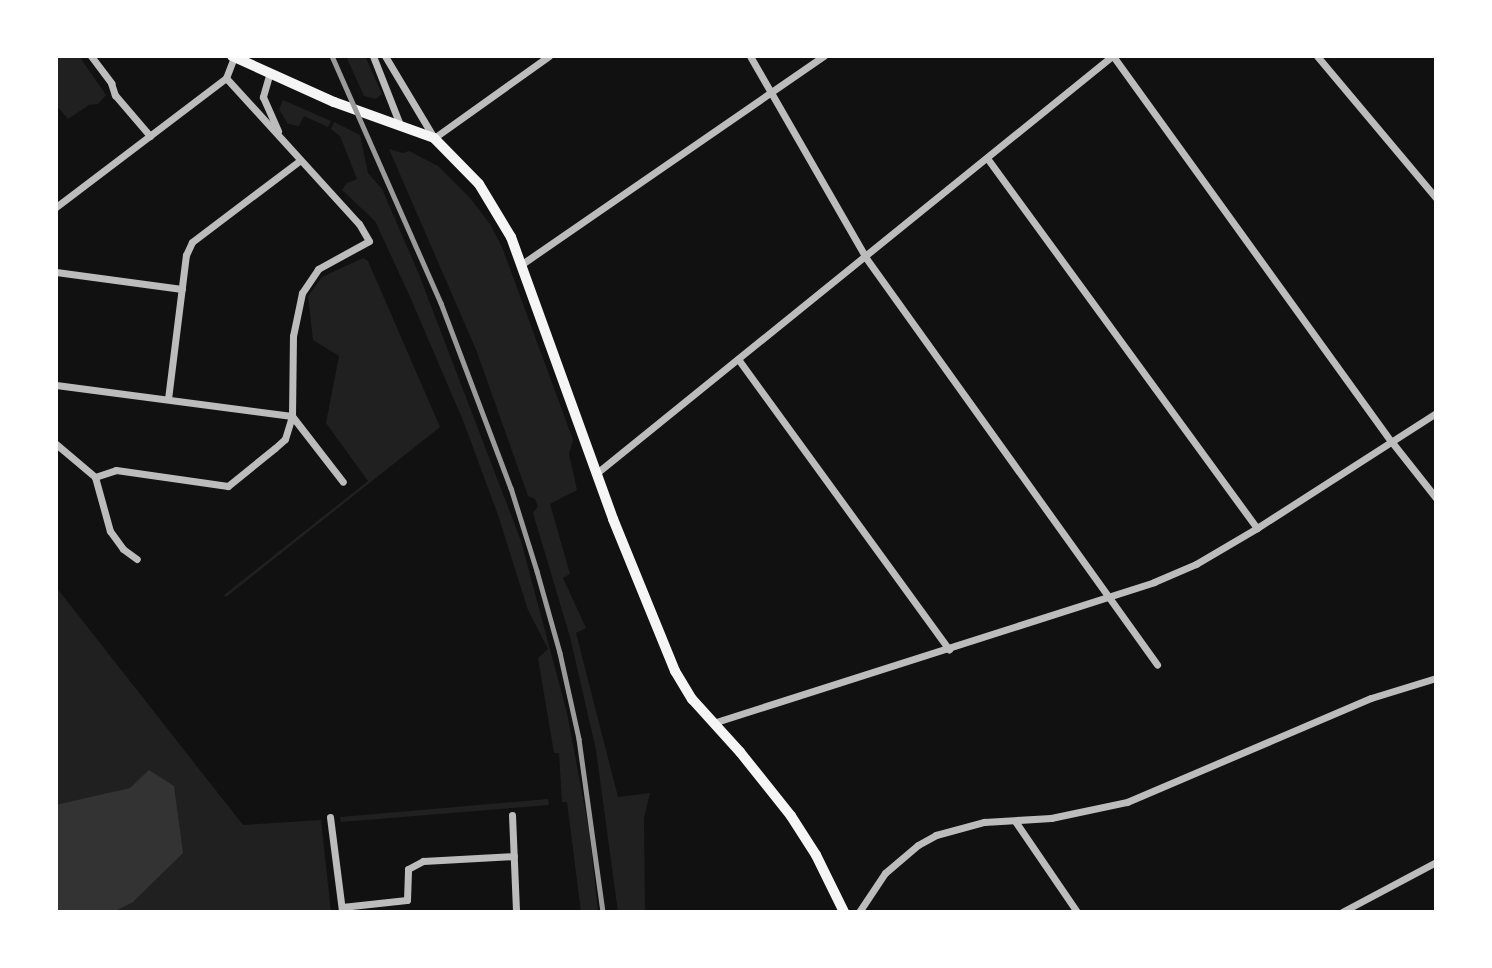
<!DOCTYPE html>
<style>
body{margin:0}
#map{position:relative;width:1492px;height:968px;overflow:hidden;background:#111;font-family:"Source Sans 3",sans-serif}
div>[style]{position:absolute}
.green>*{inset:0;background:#202020}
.water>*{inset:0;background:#333}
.minor>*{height:7px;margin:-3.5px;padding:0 3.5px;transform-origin:3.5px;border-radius:3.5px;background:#bcbcbc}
.secondary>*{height:10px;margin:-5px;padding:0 5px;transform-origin:5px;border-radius:5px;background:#f5f5f5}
.rail>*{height:4.5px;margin:-2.25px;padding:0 2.25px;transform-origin:2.25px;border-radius:2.25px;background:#9a9a9a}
span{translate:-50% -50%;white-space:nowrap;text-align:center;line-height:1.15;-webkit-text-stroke:6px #fff;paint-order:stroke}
.frame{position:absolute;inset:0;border:58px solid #fff;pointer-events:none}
</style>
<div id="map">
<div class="green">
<i style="clip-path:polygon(56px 56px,79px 56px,106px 95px,98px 104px,89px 105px,68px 119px,56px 105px)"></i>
<i style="clip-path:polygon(346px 56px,365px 56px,382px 94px,376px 99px,364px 96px)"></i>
<i style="clip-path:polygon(283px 100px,331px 121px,328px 127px,304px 116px,299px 126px,288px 124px,279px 109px)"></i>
<i style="clip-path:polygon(334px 122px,360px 135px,368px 173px,382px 189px,418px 272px,521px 541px,567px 713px,589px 830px,598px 912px,581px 912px,567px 802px,562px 802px,559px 753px,554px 753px,538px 658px,548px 649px,528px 610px,498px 515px,464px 423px,411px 299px,375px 221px,342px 190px,347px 183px,357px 179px,340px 136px,331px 129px)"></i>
<i style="clip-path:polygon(389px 149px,403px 153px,409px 151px,438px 166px,470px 198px,490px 224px,502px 247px,573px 440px,569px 454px,577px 490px,550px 504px,570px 574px,563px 578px,586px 628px,576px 633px,618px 797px,650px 793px,644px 818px,645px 912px,618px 912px,596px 750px,570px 637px,533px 513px,538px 506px,535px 499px,528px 496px,477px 352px)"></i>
<i style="clip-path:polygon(363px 258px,368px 261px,440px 427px,226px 597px,224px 595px,368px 481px,326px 423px,339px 356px,313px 340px,308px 296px,322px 277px)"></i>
<i style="clip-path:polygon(56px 587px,243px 825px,321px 820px,331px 912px,56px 912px)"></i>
<i style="clip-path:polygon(548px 799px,549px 805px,341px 822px,340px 817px)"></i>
</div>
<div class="water">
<i style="clip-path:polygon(149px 770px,174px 786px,183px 853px,133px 902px,113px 912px,56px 912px,56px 805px,130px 788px)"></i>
</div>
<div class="minor">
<i style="left:91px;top:56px;width:34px;rotate:53deg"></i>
<i style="left:111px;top:83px;width:13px;rotate:72deg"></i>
<i style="left:115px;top:95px;width:54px;rotate:49.5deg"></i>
<i style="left:373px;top:56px;width:74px;rotate:68.6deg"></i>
<i style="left:385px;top:56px;width:96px;rotate:59.1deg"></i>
<i style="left:434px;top:138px;width:141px;rotate:-35.5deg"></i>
<i style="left:750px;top:56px;width:233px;rotate:60.1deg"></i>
<i style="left:866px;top:258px;width:500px;rotate:54.4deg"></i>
<i style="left:1113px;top:56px;width:475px;rotate:54.2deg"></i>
<i style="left:1391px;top:441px;width:73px;rotate:51.7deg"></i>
<i style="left:1317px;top:56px;width:185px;rotate:50deg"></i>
<i style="left:270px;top:72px;width:26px;rotate:106deg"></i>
<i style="left:263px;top:97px;width:37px;rotate:66deg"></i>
<i style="left:987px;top:158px;width:458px;rotate:53.9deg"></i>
<i style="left:56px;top:207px;width:213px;rotate:-37.2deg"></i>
<i style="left:226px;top:78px;width:22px;rotate:-69deg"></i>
<i style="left:522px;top:264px;width:367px;rotate:-34.6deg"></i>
<i style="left:56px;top:272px;width:127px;rotate:7.7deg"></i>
<i style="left:738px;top:359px;width:359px;rotate:54deg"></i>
<i style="left:56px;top:385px;width:238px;rotate:7.5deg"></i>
<i style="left:292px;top:416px;width:83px;rotate:52.3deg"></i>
<i style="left:168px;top:399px;width:145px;rotate:-82.9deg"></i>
<i style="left:186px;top:255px;width:14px;rotate:-65deg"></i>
<i style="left:192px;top:242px;width:134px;rotate:-37.1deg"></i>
<i style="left:56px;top:444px;width:51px;rotate:40.2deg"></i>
<i style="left:95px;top:477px;width:56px;rotate:74.5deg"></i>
<i style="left:110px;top:531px;width:22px;rotate:54deg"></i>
<i style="left:123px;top:549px;width:17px;rotate:36deg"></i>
<i style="left:598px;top:472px;width:661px;rotate:-38.98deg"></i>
<i style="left:95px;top:477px;width:22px;rotate:-18deg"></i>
<i style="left:116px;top:470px;width:113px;rotate:8.1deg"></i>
<i style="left:228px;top:486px;width:60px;rotate:-39deg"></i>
<i style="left:275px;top:448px;width:13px;rotate:-42deg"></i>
<i style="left:285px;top:439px;width:24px;rotate:-73deg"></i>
<i style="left:292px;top:416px;width:80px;rotate:-89.3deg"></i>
<i style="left:293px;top:336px;width:44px;rotate:-78.2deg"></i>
<i style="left:302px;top:293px;width:29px;rotate:-56deg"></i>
<i style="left:318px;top:269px;width:58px;rotate:-28.8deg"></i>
<i style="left:369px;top:241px;width:20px;rotate:-120deg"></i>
<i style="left:359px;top:224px;width:197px;rotate:-132.3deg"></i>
<i style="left:713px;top:723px;width:463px;rotate:-17.7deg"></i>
<i style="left:1154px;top:582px;width:46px;rotate:-23.2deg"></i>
<i style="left:1196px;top:564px;width:71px;rotate:-30.5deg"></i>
<i style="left:1257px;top:528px;width:213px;rotate:-32.7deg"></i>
<i style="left:512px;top:815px;width:97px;rotate:87.6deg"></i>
<i style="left:330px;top:817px;width:95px;rotate:82.7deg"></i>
<i style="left:1015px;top:821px;width:110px;rotate:55.7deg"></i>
<i style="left:342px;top:907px;width:65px;rotate:-6.1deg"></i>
<i style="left:407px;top:900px;width:31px;rotate:-88deg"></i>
<i style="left:408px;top:869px;width:17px;rotate:-28deg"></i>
<i style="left:423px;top:861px;width:91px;rotate:-3.1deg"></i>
<i style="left:859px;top:912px;width:47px;rotate:-56.3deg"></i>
<i style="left:885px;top:873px;width:43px;rotate:-40.3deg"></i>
<i style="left:918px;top:845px;width:21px;rotate:-29deg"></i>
<i style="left:936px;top:835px;width:50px;rotate:-15.2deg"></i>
<i style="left:984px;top:822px;width:67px;rotate:-3.4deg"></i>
<i style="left:1051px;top:818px;width:78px;rotate:-11.9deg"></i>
<i style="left:1127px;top:802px;width:265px;rotate:-23.1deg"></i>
<i style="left:1371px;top:698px;width:68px;rotate:-17.1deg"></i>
<i style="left:1342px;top:912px;width:106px;rotate:-28deg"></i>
</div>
<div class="secondary">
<i style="left:232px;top:56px;width:112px;rotate:24.3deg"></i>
<i style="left:334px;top:102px;width:106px;rotate:19.8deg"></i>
<i style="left:434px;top:138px;width:64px;rotate:45.6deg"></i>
<i style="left:479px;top:184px;width:62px;rotate:58.9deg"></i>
<i style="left:511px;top:237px;width:300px;rotate:70.1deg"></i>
<i style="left:613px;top:519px;width:164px;rotate:67.8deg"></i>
<i style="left:675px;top:671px;width:33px;rotate:59deg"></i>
<i style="left:692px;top:699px;width:72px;rotate:47.8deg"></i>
<i style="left:740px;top:752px;width:82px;rotate:51.4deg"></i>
<i style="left:791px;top:816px;width:46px;rotate:57.3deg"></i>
<i style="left:816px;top:855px;width:64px;rotate:63.8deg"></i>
</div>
<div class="rail">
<i style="left:332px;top:56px;width:270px;rotate:66.2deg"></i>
<i style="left:441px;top:303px;width:198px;rotate:69.3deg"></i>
<i style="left:511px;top:488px;width:87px;rotate:72.6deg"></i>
<i style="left:537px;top:571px;width:85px;rotate:74.3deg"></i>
<i style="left:560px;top:653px;width:88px;rotate:77.5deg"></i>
<i style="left:579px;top:739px;width:175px;rotate:82.1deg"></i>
</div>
<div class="frame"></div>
</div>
